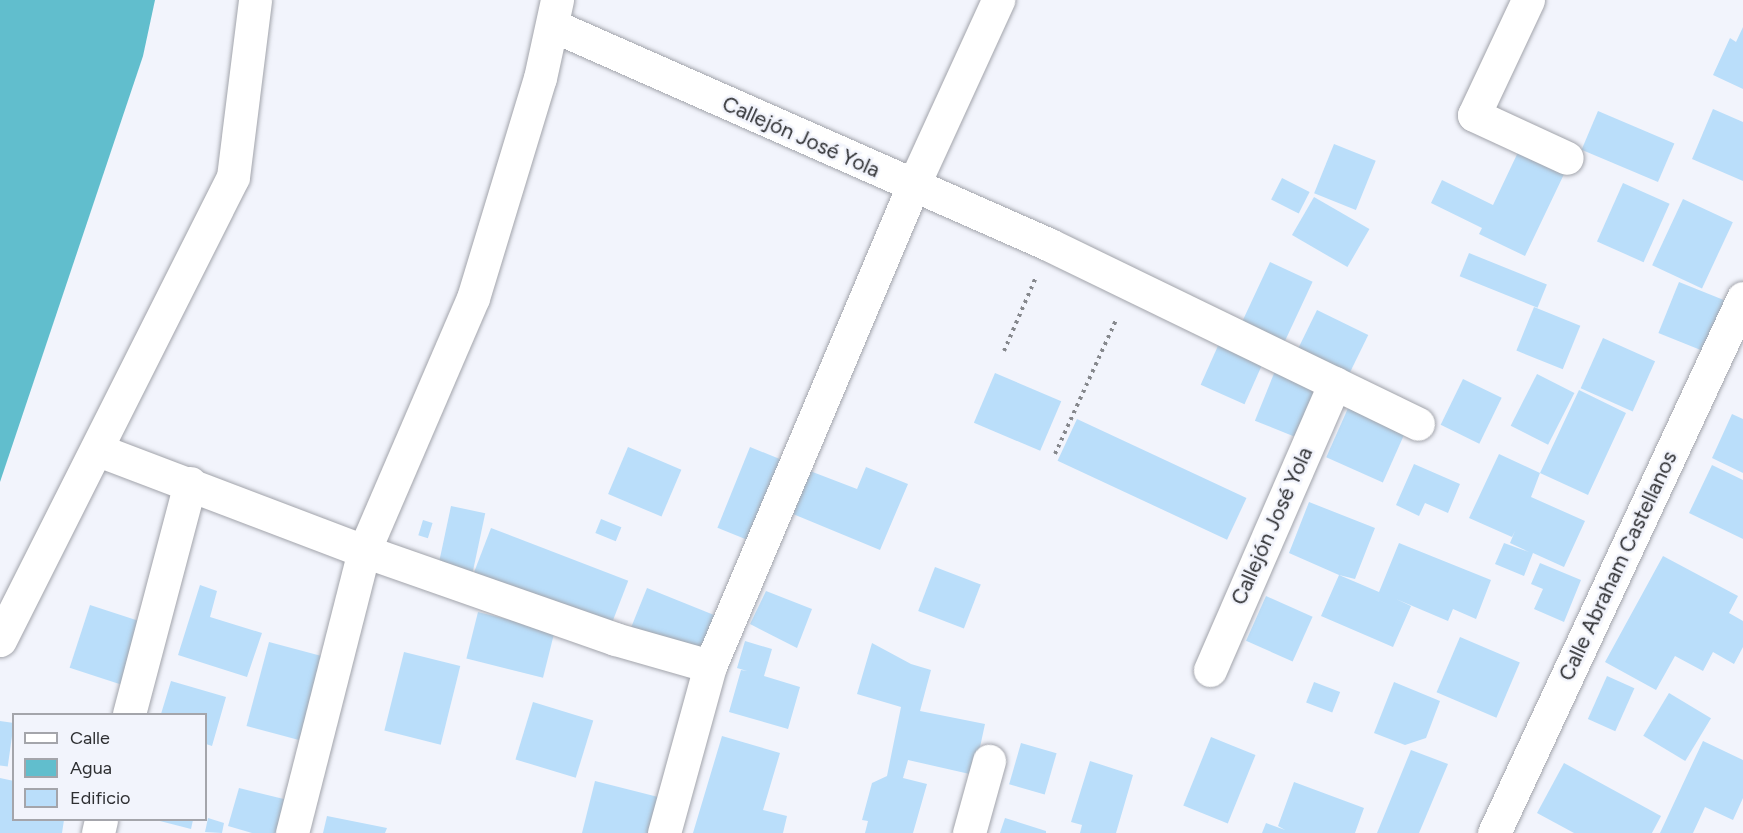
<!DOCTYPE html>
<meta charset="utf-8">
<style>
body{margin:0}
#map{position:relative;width:1743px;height:833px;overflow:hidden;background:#f2f4fc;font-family:Figtree,sans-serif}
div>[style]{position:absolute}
.water>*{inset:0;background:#61becd}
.building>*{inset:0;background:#badefa;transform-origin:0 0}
.path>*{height:4px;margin-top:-2px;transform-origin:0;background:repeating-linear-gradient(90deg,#86888d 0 3px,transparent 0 7.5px)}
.roads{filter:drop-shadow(0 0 2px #a2a4ab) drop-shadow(0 0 2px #a2a4ab)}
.minor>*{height:33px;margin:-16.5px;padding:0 16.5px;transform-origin:16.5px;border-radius:16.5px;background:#fff}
span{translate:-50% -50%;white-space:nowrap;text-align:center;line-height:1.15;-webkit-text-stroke:5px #f2f4fc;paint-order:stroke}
.street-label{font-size:21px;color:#2e2f32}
.legend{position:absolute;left:12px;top:713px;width:195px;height:108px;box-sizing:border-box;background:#f2f4fc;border:2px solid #a4a5ab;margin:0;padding:8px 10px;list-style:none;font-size:18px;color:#2e2f32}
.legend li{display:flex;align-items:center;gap:12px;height:30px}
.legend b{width:30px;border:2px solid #a4a5ab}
</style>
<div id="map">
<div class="water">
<i style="clip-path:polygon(0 0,155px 0,143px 56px,0 482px)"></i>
</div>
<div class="building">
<i style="clip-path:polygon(1743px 27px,1743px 89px,1713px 75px,1730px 38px,1736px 42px)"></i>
<i style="clip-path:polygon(1713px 109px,1743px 122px,1743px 181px,1692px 159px)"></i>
<i style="left:1598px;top:111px;width:83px;height:42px;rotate:23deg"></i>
<i style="left:1334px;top:144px;width:45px;height:53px;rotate:22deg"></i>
<i style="clip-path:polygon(1520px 148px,1566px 170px,1525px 256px,1479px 234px,1482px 228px,1431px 203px,1442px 180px,1493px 205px)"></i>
<i style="left:1282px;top:178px;width:31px;height:24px;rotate:27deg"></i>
<i style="left:1623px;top:183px;width:51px;height:64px;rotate:24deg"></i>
<i style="left:1314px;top:197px;width:64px;height:44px;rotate:30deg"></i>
<i style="left:1683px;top:199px;width:55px;height:73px;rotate:25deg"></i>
<i style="left:1469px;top:253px;width:84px;height:25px;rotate:22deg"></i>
<i style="left:1270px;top:262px;width:47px;height:72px;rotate:25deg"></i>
<i style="left:1679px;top:282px;width:61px;height:55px;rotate:22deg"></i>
<i style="left:1534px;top:307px;width:50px;height:47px;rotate:22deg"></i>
<i style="left:1317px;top:310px;width:57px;height:46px;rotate:26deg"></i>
<i style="left:1603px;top:338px;width:57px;height:55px;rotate:24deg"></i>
<i style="left:1221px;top:339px;width:48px;height:50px;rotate:24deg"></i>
<i style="left:1277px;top:366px;width:55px;height:59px;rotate:22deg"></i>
<i style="left:995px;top:373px;width:72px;height:54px;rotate:23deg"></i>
<i style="left:1537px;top:374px;width:42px;height:58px;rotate:27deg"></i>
<i style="left:1463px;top:379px;width:43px;height:51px;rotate:26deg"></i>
<i style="clip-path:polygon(1579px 390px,1626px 413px,1588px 495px,1540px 473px,1531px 497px,1585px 521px,1564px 567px,1533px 553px,1524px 576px,1495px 564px,1504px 543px,1529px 552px,1510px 543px,1515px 531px,1512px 537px,1469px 518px,1499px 454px,1540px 473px)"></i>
<i style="left:1349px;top:406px;width:62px;height:56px;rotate:24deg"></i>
<i style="clip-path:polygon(1732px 414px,1743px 419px,1743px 473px,1712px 458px)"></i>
<i style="left:1077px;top:419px;width:187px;height:46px;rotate:25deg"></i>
<i style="left:628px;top:447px;width:58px;height:51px;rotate:23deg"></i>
<i style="left:750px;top:447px;width:46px;height:87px;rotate:22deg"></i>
<i style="clip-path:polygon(1414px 464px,1460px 484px,1448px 513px,1425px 503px,1419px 516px,1396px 505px)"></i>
<i style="clip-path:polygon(1712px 465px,1743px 480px,1743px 539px,1689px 513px)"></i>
<i style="clip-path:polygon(866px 467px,908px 484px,880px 550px,793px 514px,810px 471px,857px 489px)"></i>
<i style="clip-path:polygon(1309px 502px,1375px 528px,1355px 579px,1339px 575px,1379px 592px,1399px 543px,1491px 580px,1476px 619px,1453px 609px,1448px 621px,1396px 599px,1411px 606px,1393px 647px,1321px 616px,1339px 575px,1289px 553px)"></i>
<i style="left:451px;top:506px;width:35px;height:62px;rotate:12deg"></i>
<i style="left:601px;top:519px;width:22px;height:15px;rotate:22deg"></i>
<i style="left:423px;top:520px;width:10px;height:16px;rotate:17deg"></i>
<i style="left:491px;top:528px;width:147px;height:50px;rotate:21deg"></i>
<i style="clip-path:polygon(1663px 556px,1738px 596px,1729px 613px,1743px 621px,1743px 647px,1734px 664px,1713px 652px,1703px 671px,1675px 656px,1656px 690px,1605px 662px)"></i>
<i style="clip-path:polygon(1540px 563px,1581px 580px,1564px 622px,1534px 609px,1543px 589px,1531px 584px)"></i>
<i style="left:935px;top:567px;width:49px;height:47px;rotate:21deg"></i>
<i style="clip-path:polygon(200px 585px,217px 591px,210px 617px,262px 633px,247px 677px,178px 655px)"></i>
<i style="left:647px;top:588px;width:87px;height:46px;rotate:22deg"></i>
<i style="clip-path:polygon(766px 591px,812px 609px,797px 648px,750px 624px)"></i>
<i style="left:1266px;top:596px;width:51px;height:49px;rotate:24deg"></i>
<i style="left:90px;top:605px;width:62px;height:66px;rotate:18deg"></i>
<i style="left:478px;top:612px;width:79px;height:48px;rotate:14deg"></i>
<i style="left:1460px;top:637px;width:65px;height:60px;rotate:23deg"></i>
<i style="clip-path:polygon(745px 641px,772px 649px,764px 676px,800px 687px,788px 729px,729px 712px,741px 670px,747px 671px,737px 668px)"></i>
<i style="left:269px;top:642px;width:65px;height:87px;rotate:15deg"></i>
<i style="clip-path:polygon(872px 643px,911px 664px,931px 670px,920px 711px,985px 724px,974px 775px,908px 760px,903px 778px,927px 784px,913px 833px,865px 833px,868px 821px,862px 820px,872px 783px,887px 776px,901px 707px,857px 694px)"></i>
<i style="left:404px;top:652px;width:58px;height:81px;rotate:14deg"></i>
<i style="left:1607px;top:676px;width:30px;height:47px;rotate:24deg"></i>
<i style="clip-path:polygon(171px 681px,226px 697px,212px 746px,206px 744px,206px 714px,161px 714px)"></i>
<i style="left:1314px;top:682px;width:28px;height:22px;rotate:21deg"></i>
<i style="clip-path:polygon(1394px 682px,1440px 701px,1426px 738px,1405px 745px,1374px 733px)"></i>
<i style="left:1669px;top:693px;width:49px;height:50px;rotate:31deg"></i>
<i style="left:533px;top:702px;width:63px;height:60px;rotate:17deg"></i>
<i style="left:0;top:721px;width:14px;height:44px;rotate:8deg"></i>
<i style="clip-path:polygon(722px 736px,780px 753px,763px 810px,787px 816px,783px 833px,693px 833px)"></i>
<i style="left:1211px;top:737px;width:48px;height:74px;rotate:22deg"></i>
<i style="clip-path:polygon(1703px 741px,1743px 760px,1743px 798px,1733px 820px,1705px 807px,1693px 833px,1660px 833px)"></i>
<i style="left:1021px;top:743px;width:37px;height:43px;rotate:16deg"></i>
<i style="clip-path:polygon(1411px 750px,1448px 764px,1419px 833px,1377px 833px)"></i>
<i style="clip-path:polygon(1090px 761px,1133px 775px,1116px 833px,1080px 833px,1082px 825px,1071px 822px)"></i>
<i style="clip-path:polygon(1564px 763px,1661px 816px,1652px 833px,1574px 833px,1537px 813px)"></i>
<i style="clip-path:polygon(0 778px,14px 781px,14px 820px,64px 820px,62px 833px,0 833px)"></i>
<i style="clip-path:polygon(595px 781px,670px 800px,662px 833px,582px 833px)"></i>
<i style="clip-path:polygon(1294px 782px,1364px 808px,1355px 833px,1262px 833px,1266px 823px,1285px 830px,1278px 826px)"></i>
<i style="clip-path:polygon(239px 788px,296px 802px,288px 833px,252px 833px,228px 826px)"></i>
<i style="clip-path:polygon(327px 816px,387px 828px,385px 833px,323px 833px)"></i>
<i style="clip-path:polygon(208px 818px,224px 823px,222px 833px,205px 832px)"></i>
<i style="clip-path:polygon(1005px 818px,1046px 831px,1046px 833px,1000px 833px)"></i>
<i style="clip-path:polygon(156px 820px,193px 820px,191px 829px)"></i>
</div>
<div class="path">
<i style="left:1004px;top:351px;width:81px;rotate:-66.6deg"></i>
<i style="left:1055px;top:454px;width:149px;rotate:-65.5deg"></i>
</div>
<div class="roads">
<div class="minor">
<i style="left:1528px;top:0;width:127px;rotate:115.2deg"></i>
<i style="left:1474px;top:115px;width:102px;rotate:24.8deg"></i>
<i style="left:554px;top:26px;width:542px;rotate:23.82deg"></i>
<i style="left:1050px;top:245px;width:409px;rotate:25.9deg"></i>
<i style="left:98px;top:450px;width:285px;rotate:20.8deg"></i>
<i style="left:364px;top:551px;width:266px;rotate:19.3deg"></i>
<i style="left:615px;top:639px;width:99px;rotate:15.9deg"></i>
<i style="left:0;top:640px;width:518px;rotate:-63.29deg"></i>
<i style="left:233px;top:177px;width:178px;rotate:-82.9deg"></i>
<i style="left:1210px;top:670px;width:313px;rotate:-66.5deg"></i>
<i style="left:129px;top:714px;width:239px;rotate:-75.2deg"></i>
<i style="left:98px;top:833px;width:13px;rotate:-77deg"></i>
<i style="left:292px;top:833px;width:291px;rotate:-75.7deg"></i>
<i style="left:364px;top:551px;width:275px;rotate:-66.7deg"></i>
<i style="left:473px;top:298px;width:230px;rotate:-73.1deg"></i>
<i style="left:540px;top:78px;width:80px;rotate:-77.7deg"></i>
<i style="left:664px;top:833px;width:173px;rotate:-74.6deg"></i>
<i style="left:710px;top:666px;width:521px;rotate:-67.08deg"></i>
<i style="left:913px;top:186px;width:205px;rotate:-65.4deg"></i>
<i style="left:969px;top:833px;width:75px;rotate:-74.5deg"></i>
<i style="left:1494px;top:833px;width:590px;rotate:-65.04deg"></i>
</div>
</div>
<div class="street-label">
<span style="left:801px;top:137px;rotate:24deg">Callejón José Yola</span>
<span style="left:1272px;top:526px;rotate:-66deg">Callejón José Yola</span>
<span style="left:1618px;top:566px;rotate:-65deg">Calle Abraham Castellanos</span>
</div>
<ul class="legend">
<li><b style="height:8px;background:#fff"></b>Calle</li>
<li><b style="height:16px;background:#61becd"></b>Agua</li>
<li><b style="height:16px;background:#badefa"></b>Edificio</li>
</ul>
</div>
